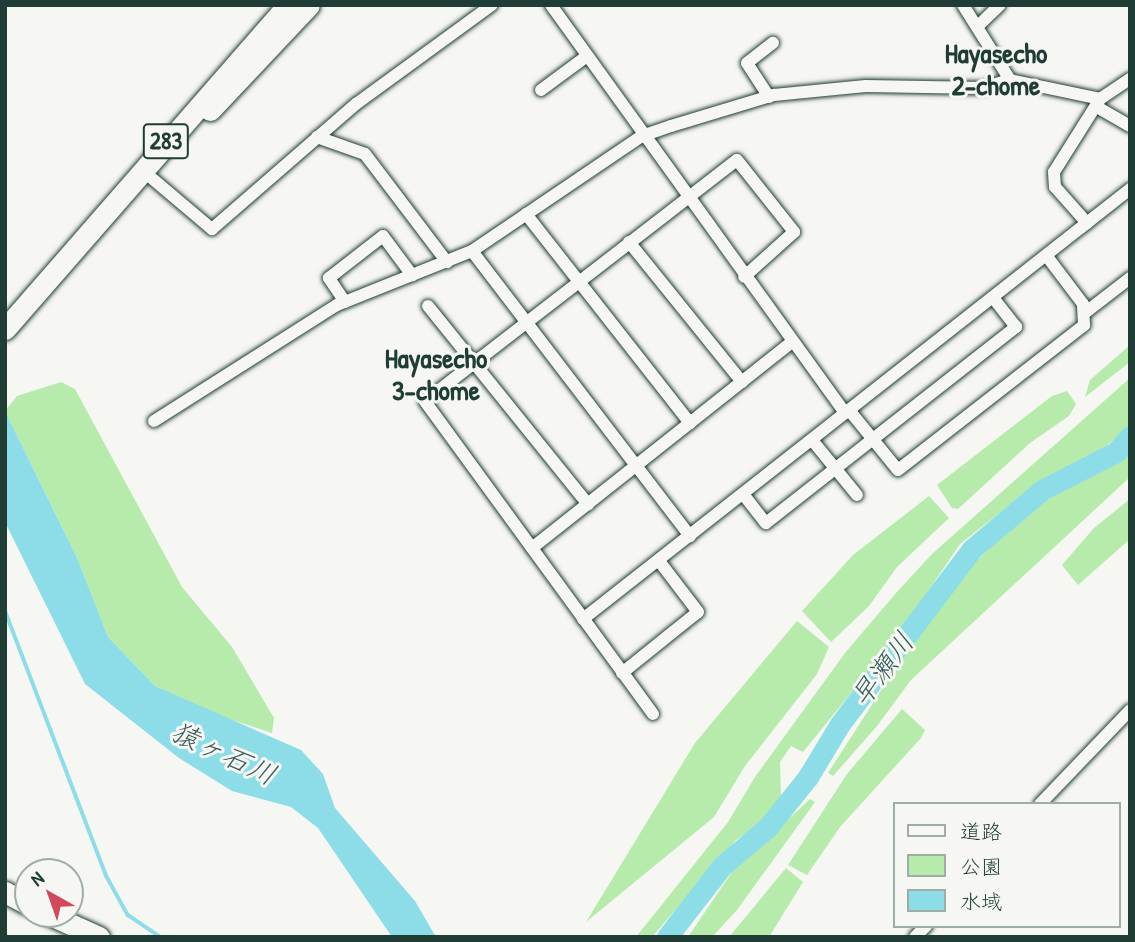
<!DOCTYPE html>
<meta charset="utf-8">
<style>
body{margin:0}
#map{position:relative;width:1135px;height:942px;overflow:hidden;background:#f6f6f2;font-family:"Patrick Hand","Klee One",sans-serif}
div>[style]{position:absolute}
.green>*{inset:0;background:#b7ebac}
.water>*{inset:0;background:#8ddde8}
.stream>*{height:3.5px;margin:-1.75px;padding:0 1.75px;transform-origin:1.75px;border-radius:1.75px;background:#8ddde8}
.river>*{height:21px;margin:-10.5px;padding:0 10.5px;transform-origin:10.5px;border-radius:10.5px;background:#8ddde8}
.roads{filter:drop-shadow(0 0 2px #1f3d34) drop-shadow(0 0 2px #1f3d34)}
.minor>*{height:12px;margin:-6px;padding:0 6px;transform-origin:6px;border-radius:6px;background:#f6f6f2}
.trunk>*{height:21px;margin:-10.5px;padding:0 10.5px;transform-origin:10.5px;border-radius:10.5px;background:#f6f6f2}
span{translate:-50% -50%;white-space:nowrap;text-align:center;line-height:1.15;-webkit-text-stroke:6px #f6f6f2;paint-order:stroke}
.shield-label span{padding:2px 5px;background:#f6f6f2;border:2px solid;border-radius:5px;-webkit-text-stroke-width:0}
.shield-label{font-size:24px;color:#1f3d34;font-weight:700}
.neighbourhood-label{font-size:28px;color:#1f3d34;font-weight:700}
.water-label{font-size:28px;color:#355d58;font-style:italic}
.frame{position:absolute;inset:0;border:7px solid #1f3d34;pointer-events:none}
.legend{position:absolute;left:893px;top:802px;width:228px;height:126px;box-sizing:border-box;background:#f6f6f2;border:2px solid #a0aca6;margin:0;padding:9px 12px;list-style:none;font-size:21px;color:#1f3d34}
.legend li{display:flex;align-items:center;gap:14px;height:35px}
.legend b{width:35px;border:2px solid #a0aca6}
.north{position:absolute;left:14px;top:858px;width:70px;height:70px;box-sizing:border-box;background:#f6f6f2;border:2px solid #a0aca6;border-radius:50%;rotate:320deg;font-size:19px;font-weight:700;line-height:28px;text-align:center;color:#1f3d34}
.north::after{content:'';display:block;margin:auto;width:24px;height:32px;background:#d1495b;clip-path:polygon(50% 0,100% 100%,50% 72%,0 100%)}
</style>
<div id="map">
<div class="green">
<i style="clip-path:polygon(1130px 345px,1130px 362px,1085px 397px,1090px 380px)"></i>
<i style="clip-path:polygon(1130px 378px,1130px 425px,1100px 452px,1039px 482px,960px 544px,899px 634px,803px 752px,791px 746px,780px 762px,781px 798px,757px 826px,736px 840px,652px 937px,636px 937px,728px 822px,755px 777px,845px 653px,896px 593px,932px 554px)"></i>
<i style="clip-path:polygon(61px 382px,75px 389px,182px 587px,232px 647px,274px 718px,272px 733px,217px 715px,155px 686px,108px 637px,78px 560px,5px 411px,17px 396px)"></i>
<i style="clip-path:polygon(1067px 391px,1076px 404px,1069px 416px,1030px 443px,958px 509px,952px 508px,937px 485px,1052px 396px)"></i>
<i style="clip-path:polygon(1130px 450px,1130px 477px,911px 680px,877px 726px,833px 776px,828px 773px,936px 605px,969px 568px,1026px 513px)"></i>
<i style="clip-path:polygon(929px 496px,949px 518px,897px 567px,869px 606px,831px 642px,802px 611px,853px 555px)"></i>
<i style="clip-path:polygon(1130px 499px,1130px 539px,1078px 585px,1062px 565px,1094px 528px)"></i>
<i style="clip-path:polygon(797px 621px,829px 647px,817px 674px,745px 766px,714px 817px,586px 922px,695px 743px)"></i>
<i style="clip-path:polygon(902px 709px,925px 730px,921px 738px,840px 827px,807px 875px,788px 865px,847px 774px)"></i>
<i style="clip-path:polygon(810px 799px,815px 802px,737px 910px,712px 937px,688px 937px,732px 872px)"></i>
<i style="clip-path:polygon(786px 868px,803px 882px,769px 937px,729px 937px)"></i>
</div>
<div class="water">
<i style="clip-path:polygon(5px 411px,78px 560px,108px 637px,155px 686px,301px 750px,323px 774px,335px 808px,415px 901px,436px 937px,392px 937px,318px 828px,291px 807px,232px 791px,179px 758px,85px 684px,5px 522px)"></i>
</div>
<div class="stream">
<i style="left:5px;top:610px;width:284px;rotate:69.1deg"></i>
<i style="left:106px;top:875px;width:46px;rotate:61.2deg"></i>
<i style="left:128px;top:915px;width:40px;rotate:34deg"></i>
</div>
<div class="river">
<i style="left:667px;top:937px;width:90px;rotate:-52.2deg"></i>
<i style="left:722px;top:866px;width:60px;rotate:-40.3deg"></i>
<i style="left:768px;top:827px;width:64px;rotate:-51.3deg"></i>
<i style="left:808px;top:777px;width:62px;rotate:-58.9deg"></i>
<i style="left:840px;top:724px;width:219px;rotate:-53deg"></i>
<i style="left:972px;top:549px;width:92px;rotate:-40.1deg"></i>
<i style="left:1042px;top:490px;width:83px;rotate:-27.2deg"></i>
<i style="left:1116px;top:452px;width:21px;rotate:-49deg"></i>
</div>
<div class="roads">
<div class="minor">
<i style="left:551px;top:5px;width:503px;rotate:54.22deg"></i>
<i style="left:963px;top:5px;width:89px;rotate:57.9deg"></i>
<i style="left:978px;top:26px;width:30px;rotate:-44deg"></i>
<i style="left:541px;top:90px;width:57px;rotate:-36.5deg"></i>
<i style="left:769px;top:97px;width:40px;rotate:-122.9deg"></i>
<i style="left:747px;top:63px;width:33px;rotate:-38deg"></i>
<i style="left:1097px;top:107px;width:38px;rotate:30deg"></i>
<i style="left:317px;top:137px;width:51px;rotate:19.5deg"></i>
<i style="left:365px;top:154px;width:136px;rotate:52.8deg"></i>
<i style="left:148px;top:175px;width:84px;rotate:40.2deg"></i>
<i style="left:212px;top:229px;width:191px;rotate:-41deg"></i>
<i style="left:356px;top:104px;width:168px;rotate:-36.1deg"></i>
<i style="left:526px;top:214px;width:266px;rotate:51.9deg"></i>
<i style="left:1087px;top:223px;width:48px;rotate:-131.6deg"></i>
<i style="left:1055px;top:187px;width:15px;rotate:-94deg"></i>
<i style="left:1054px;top:172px;width:86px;rotate:-57.8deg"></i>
<i style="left:1100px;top:99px;width:36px;rotate:-34deg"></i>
<i style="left:629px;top:242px;width:180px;rotate:51.1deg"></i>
<i style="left:472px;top:251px;width:359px;rotate:52.6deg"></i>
<i style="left:345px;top:302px;width:29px;rotate:-124deg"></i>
<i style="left:329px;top:278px;width:68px;rotate:-37.9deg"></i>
<i style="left:383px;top:236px;width:49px;rotate:53.4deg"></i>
<i style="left:428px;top:306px;width:255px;rotate:51.1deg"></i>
<i style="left:1086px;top:312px;width:56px;rotate:-37.7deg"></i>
<i style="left:849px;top:410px;width:77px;rotate:50.8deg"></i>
<i style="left:898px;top:470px;width:236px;rotate:-37.9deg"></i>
<i style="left:1084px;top:325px;width:21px;rotate:-93deg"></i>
<i style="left:1083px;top:304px;width:61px;rotate:-127.1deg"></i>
<i style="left:154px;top:421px;width:217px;rotate:-32.4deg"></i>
<i style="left:337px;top:305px;width:145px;rotate:-21.8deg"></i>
<i style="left:472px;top:251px;width:205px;rotate:-34.1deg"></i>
<i style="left:642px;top:136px;width:31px;rotate:-19deg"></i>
<i style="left:671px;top:126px;width:108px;rotate:-16.8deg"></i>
<i style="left:774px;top:95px;width:92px;rotate:-5.6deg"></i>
<i style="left:866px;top:86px;width:117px;rotate:1deg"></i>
<i style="left:983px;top:88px;width:28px;rotate:-17deg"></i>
<i style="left:1010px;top:80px;width:92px;rotate:11.9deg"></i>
<i style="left:812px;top:440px;width:71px;rotate:50.7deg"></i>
<i style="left:743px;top:494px;width:37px;rotate:52deg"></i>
<i style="left:766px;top:523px;width:136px;rotate:-38.1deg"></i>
<i style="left:873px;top:439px;width:182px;rotate:-38.1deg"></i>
<i style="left:1016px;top:327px;width:37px;rotate:-128deg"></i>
<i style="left:532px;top:548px;width:330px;rotate:-38.4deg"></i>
<i style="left:583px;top:619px;width:696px;rotate:-38.17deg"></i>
<i style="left:622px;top:673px;width:97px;rotate:-38.8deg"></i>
<i style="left:698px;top:612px;width:64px;rotate:-127.4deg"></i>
<i style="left:653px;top:714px;width:387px;rotate:-126.1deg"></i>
<i style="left:425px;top:401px;width:394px;rotate:-37.7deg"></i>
<i style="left:737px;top:160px;width:92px;rotate:51.6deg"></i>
<i style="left:794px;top:232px;width:67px;rotate:138deg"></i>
<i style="left:1040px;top:804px;width:130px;rotate:-46.2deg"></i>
<i style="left:915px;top:937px;width:16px;rotate:-45deg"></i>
</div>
<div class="trunk">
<i style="left:210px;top:110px;width:144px;rotate:-46.7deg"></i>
<i style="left:5px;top:329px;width:430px;rotate:-48.9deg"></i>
<i style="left:5px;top:892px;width:26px;rotate:28deg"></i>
<i style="left:48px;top:914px;width:56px;rotate:24.3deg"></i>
</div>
</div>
<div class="shield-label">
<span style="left:166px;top:141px">283</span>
</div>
<div class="neighbourhood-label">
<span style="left:996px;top:69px">Hayasecho<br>2-chome</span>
<span style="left:436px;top:374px">Hayasecho<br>3-chome</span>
</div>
<div class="water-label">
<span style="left:882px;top:669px;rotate:-53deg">早瀬川</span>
<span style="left:224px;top:753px;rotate:25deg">猿ヶ石川</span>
</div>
<div class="frame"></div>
<ul class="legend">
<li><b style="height:9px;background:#f6f6f2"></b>道路</li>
<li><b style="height:19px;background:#b7ebac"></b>公園</li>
<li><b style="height:19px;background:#8ddde8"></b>水域</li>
</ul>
<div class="north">N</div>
</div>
